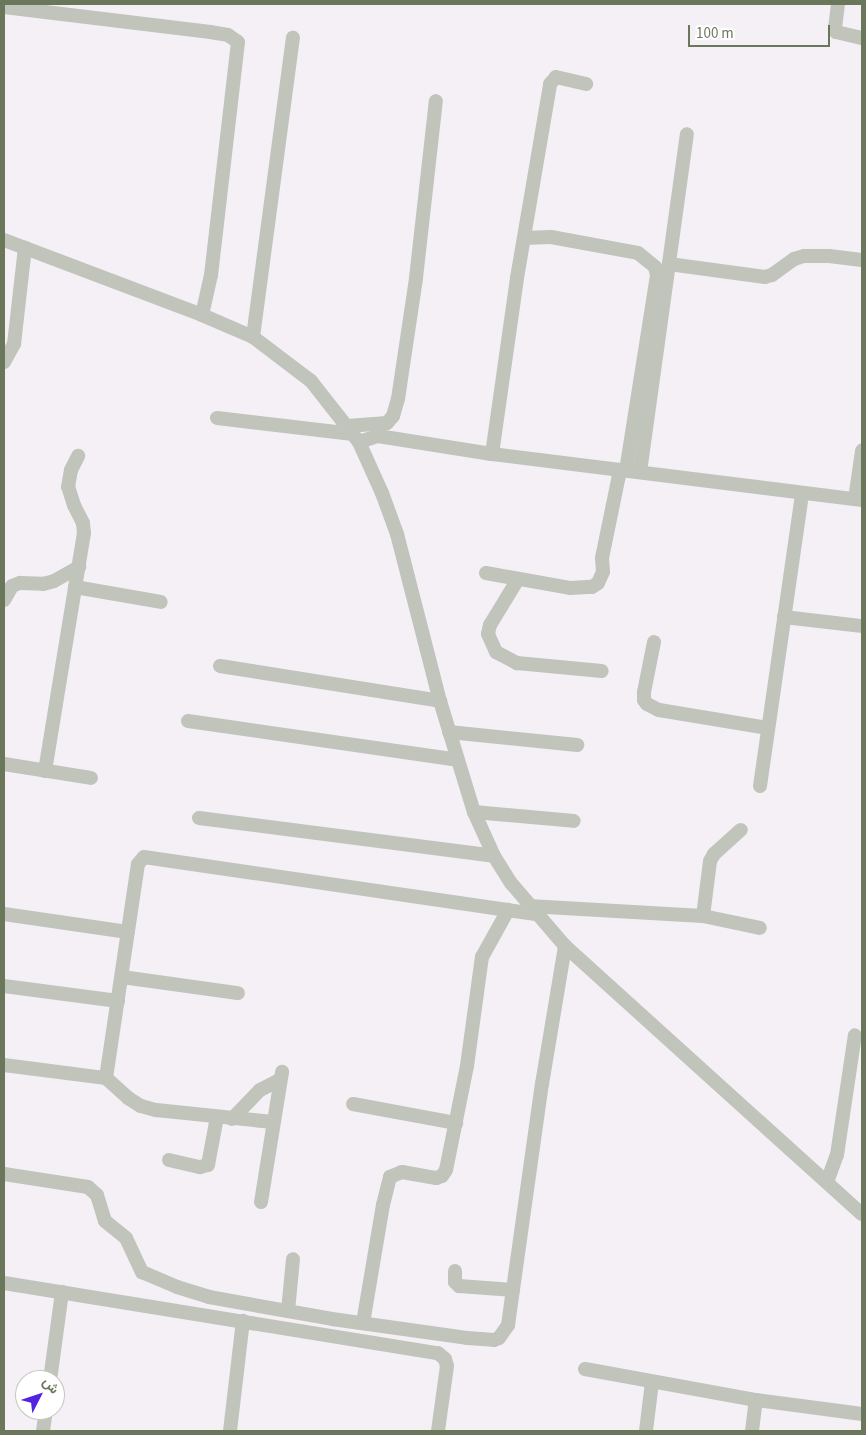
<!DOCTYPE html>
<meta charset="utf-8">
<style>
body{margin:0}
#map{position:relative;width:866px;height:1435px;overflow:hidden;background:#f5f0f5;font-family:"Source Sans 3",Vazirmatn,sans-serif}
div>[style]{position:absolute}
.minor>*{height:14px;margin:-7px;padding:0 7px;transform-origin:7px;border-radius:7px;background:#c0c4bb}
span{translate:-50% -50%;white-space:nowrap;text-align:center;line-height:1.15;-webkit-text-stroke:5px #fff;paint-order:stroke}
.frame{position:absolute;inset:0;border:5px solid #6a775b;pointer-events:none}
.north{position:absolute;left:15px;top:1370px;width:50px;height:50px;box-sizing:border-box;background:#fff;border:1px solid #c3c9bd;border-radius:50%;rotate:49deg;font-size:14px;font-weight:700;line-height:20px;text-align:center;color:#6a775b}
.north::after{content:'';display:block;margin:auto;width:18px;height:22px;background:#5223e3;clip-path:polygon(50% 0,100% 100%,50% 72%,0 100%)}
.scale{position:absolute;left:688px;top:25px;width:142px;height:22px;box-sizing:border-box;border:2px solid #6a775b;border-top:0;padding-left:6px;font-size:15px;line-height:18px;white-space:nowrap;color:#6a775b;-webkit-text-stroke:4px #fff;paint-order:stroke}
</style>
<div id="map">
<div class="minor">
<i style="left:838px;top:4px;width:23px;rotate:97deg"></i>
<i style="left:835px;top:27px;width:5px;rotate:79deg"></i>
<i style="left:836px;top:32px;width:27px;rotate:13deg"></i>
<i style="left:4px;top:7px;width:208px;rotate:6.9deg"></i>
<i style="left:210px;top:32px;width:18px;rotate:9deg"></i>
<i style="left:228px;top:35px;width:12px;rotate:35deg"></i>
<i style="left:238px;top:42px;width:235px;rotate:96.6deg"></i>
<i style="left:211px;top:275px;width:41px;rotate:102.7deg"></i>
<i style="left:524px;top:238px;width:27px;rotate:-2deg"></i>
<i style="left:551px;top:237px;width:88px;rotate:10.4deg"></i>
<i style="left:638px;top:253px;width:22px;rotate:39deg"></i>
<i style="left:655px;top:267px;width:8px;rotate:76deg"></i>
<i style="left:657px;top:275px;width:197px;rotate:99deg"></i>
<i style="left:4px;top:240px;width:212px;rotate:20.7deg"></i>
<i style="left:202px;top:315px;width:56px;rotate:23.3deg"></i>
<i style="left:253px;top:337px;width:73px;rotate:37.2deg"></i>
<i style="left:311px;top:381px;width:78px;rotate:51.8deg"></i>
<i style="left:359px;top:442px;width:56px;rotate:65.7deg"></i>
<i style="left:382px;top:493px;width:44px;rotate:69.9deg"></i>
<i style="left:397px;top:534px;width:172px;rotate:75.6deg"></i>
<i style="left:440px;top:701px;width:116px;rotate:73deg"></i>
<i style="left:474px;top:812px;width:48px;rotate:65.6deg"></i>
<i style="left:494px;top:856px;width:32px;rotate:58deg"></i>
<i style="left:511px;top:883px;width:83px;rotate:49.4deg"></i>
<i style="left:565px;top:946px;width:400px;rotate:42.1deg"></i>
<i style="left:669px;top:264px;width:97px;rotate:7.7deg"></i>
<i style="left:765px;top:277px;width:7px;rotate:-16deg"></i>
<i style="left:772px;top:275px;width:27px;rotate:-36deg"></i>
<i style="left:794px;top:259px;width:10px;rotate:-17deg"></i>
<i style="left:804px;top:256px;width:25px"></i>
<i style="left:829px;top:256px;width:33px;rotate:7deg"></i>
<i style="left:253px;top:337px;width:302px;rotate:-82.4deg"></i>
<i style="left:4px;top:362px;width:21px;rotate:-61deg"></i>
<i style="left:14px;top:344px;width:97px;rotate:-83.5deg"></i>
<i style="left:217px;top:418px;width:137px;rotate:6.7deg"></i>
<i style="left:347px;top:426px;width:40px;rotate:-4.3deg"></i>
<i style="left:387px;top:423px;width:9px;rotate:-49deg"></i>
<i style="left:393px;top:416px;width:18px;rotate:-74deg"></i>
<i style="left:398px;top:399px;width:122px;rotate:-81.5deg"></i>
<i style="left:416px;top:278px;width:178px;rotate:-83.6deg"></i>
<i style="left:359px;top:442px;width:20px;rotate:-18deg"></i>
<i style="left:378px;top:436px;width:115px;rotate:9deg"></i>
<i style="left:492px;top:454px;width:373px;rotate:7.1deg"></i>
<i style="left:492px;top:454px;width:178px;rotate:-81.9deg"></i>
<i style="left:517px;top:278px;width:197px;rotate:-80.3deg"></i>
<i style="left:550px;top:84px;width:9px;rotate:-49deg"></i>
<i style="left:556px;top:77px;width:31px;rotate:13deg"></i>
<i style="left:640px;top:472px;width:341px;rotate:-82.1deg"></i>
<i style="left:855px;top:499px;width:49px;rotate:-81.7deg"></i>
<i style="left:486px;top:573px;width:85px;rotate:10.1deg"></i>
<i style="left:570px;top:588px;width:22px;rotate:-3deg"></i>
<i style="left:592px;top:587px;width:7px;rotate:-34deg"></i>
<i style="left:598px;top:583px;width:12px;rotate:-66deg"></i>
<i style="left:603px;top:572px;width:14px;rotate:-94deg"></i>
<i style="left:602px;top:558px;width:90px;rotate:-78.4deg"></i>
<i style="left:518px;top:579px;width:54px;rotate:121.3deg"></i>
<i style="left:490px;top:625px;width:9px;rotate:103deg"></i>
<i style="left:488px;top:634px;width:20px;rotate:66deg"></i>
<i style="left:496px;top:652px;width:24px;rotate:28deg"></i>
<i style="left:517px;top:663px;width:85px;rotate:5.4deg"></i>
<i style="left:75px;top:587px;width:87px;rotate:9.9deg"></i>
<i style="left:4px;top:600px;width:16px;rotate:-60deg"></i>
<i style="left:12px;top:586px;width:9px;rotate:-21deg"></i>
<i style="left:20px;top:583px;width:23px;rotate:2deg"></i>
<i style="left:43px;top:584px;width:11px;rotate:-15deg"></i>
<i style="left:54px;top:581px;width:29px;rotate:-29deg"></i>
<i style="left:784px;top:617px;width:79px;rotate:6.6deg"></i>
<i style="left:654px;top:642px;width:51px;rotate:101.3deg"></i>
<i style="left:644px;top:692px;width:8px;rotate:90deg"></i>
<i style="left:644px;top:700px;width:5px;rotate:53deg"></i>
<i style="left:647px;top:704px;width:13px;rotate:27deg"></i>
<i style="left:659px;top:710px;width:110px;rotate:9.4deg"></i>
<i style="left:220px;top:666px;width:223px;rotate:9deg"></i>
<i style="left:188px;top:721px;width:272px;rotate:8.2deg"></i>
<i style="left:449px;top:732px;width:129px;rotate:5.8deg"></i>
<i style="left:4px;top:764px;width:88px;rotate:9.1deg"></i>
<i style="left:45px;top:771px;width:241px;rotate:-80.7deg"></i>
<i style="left:84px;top:533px;width:10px;rotate:-96deg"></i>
<i style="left:83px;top:523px;width:20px;rotate:-117deg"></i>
<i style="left:74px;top:505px;width:19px;rotate:-108deg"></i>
<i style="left:68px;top:487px;width:17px;rotate:-80deg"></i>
<i style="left:71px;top:470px;width:16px;rotate:-63deg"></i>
<i style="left:760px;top:786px;width:295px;rotate:-81.8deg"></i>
<i style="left:474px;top:812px;width:100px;rotate:5.1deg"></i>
<i style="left:199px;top:818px;width:297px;rotate:7.3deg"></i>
<i style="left:529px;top:906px;width:174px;rotate:3.3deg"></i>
<i style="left:703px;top:916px;width:58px;rotate:11.9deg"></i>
<i style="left:4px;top:914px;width:125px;rotate:8.3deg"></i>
<i style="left:703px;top:916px;width:55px;rotate:-82.7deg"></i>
<i style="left:710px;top:861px;width:8px;rotate:-60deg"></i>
<i style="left:714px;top:854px;width:36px;rotate:-42deg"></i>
<i style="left:122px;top:977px;width:117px;rotate:7.9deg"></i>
<i style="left:4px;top:986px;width:115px;rotate:7.5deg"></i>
<i style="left:4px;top:1065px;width:103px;rotate:7.3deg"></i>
<i style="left:106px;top:1078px;width:216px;rotate:-81.5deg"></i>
<i style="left:138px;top:864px;width:9px;rotate:-49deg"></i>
<i style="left:144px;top:857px;width:396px;rotate:8.3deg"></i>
<i style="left:106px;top:1078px;width:30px;rotate:42deg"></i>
<i style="left:128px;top:1098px;width:15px;rotate:32deg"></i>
<i style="left:141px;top:1106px;width:16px;rotate:15deg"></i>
<i style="left:156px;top:1110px;width:117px;rotate:5.9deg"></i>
<i style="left:353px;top:1104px;width:105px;rotate:10.5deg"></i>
<i style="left:232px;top:1119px;width:40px;rotate:-46deg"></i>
<i style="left:260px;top:1090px;width:22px;rotate:-27deg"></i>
<i style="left:169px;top:1160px;width:32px;rotate:13deg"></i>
<i style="left:200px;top:1167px;width:8px;rotate:-14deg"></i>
<i style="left:208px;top:1165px;width:49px;rotate:-79.4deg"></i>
<i style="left:4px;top:1174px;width:85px;rotate:8.8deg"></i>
<i style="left:88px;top:1187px;width:12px;rotate:42deg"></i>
<i style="left:97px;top:1195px;width:27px;rotate:73deg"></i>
<i style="left:105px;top:1221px;width:27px;rotate:39deg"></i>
<i style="left:126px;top:1238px;width:38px;rotate:65deg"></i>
<i style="left:142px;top:1272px;width:38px;rotate:23deg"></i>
<i style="left:177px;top:1287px;width:34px;rotate:17deg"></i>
<i style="left:209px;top:1297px;width:125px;rotate:10.1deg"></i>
<i style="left:332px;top:1319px;width:136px;rotate:8deg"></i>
<i style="left:467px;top:1338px;width:27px;rotate:4deg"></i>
<i style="left:494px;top:1340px;width:5px;rotate:-22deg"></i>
<i style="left:499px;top:1338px;width:16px;rotate:-55deg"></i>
<i style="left:508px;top:1325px;width:243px;rotate:-82deg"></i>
<i style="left:542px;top:1084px;width:140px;rotate:-80.5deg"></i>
<i style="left:827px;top:1182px;width:29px;rotate:-70deg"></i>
<i style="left:837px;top:1155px;width:121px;rotate:-81.5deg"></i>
<i style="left:261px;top:1202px;width:132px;rotate:-80.8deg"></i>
<i style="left:455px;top:1271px;width:11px;rotate:90deg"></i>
<i style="left:455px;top:1282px;width:6px;rotate:45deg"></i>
<i style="left:459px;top:1286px;width:54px;rotate:4.2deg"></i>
<i style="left:4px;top:1283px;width:440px;rotate:9.2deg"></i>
<i style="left:438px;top:1353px;width:9px;rotate:41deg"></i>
<i style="left:445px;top:1359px;width:7px;rotate:74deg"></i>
<i style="left:447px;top:1366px;width:66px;rotate:97.9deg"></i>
<i style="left:288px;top:1311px;width:52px;rotate:-84.5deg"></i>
<i style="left:363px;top:1323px;width:120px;rotate:-80.4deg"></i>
<i style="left:383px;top:1205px;width:29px;rotate:-76deg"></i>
<i style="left:390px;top:1177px;width:13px;rotate:-23deg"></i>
<i style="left:402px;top:1172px;width:35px;rotate:10deg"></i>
<i style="left:436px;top:1178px;width:6px;rotate:-18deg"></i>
<i style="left:442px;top:1176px;width:7px;rotate:-56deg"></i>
<i style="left:446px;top:1170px;width:106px;rotate:-78.6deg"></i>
<i style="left:467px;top:1066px;width:110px;rotate:-82.2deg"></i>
<i style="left:482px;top:957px;width:54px;rotate:-61deg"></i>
<i style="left:585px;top:1369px;width:174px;rotate:10.3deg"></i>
<i style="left:756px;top:1400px;width:107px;rotate:7.5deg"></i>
<i style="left:50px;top:1380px;width:89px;rotate:-82.2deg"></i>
<i style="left:43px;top:1431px;width:21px;rotate:-82deg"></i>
<i style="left:230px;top:1431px;width:111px;rotate:-83.3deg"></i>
<i style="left:646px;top:1431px;width:49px;rotate:-83deg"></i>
<i style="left:752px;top:1431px;width:31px;rotate:-83deg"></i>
</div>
<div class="frame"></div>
<div class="north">ش</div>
<div class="scale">100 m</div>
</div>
